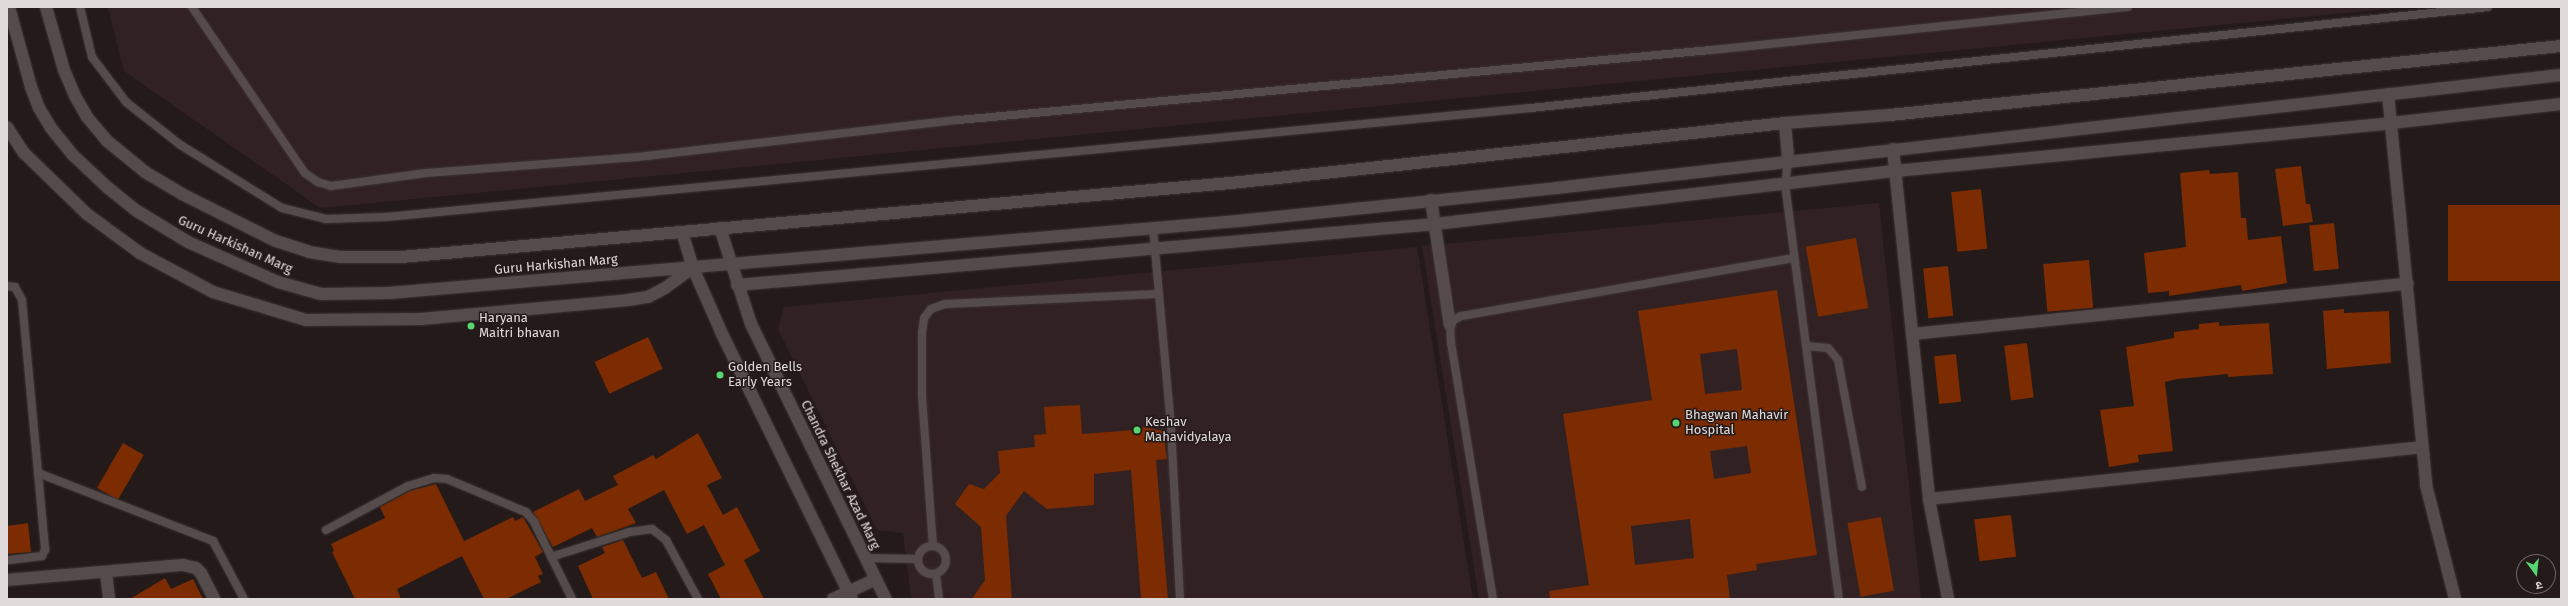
<!DOCTYPE html>
<meta charset="utf-8">
<style>
body{margin:0}
#map{position:relative;width:2568px;height:606px;overflow:hidden;background:#241a1a;font-family:"Fira Sans","Noto Sans Devanagari",sans-serif}
div>[style]{position:absolute}
.built>*{inset:0;background:#322122}
.building>*{inset:0;background:#7c2c00;transform-origin:0 0}
.roads{filter:drop-shadow(0 0 1px #3c3435) drop-shadow(0 0 1px #3c3435)}
.lane>*{height:8px;margin:-4px;padding:0 4px;transform-origin:4px;border-radius:4px;background:#564b4b}
.lane>.ring{margin:-4px;padding:0;box-sizing:content-box;background:none;border:8px solid #564b4b;border-radius:50%}
.street>*{height:12px;margin:-6px;padding:0 6px;transform-origin:6px;border-radius:6px;background:#564b4b}
.secondary>*{height:12px;margin:-6px;padding:0 6px;transform-origin:6px;border-radius:6px;background:#564b4b}
.dots>*{width:11px;height:11px;translate:-50% -50%;box-sizing:border-box;border:2px solid #241a1a;border-radius:50%}
span{translate:-50% -50%;white-space:nowrap;text-align:center;line-height:1.15;-webkit-text-stroke:3px #241a1a;paint-order:stroke}
.street-label{font-size:13px;color:#e1dada}
.poi-label{font-size:13px;color:#e1dada}
.left{translate:0 -50%;text-align:left}
.frame{position:absolute;inset:0;border:8px solid #e1dada;pointer-events:none}
.north{position:absolute;left:2516px;top:554px;width:40px;height:40px;box-sizing:border-box;background:#241a1a;border:1px solid #706767;border-radius:50%;rotate:165deg;font-size:11px;font-weight:700;line-height:16px;text-align:center;color:#e1dada}
.north::after{content:'';display:block;margin:auto;width:14px;height:18px;background:#56d671;clip-path:polygon(50% 0,100% 100%,50% 72%,0 100%)}
</style>
<div id="map">
<div class="built">
<i style="clip-path:polygon(108px 7px,2407px 7px,320px 208px,124px 71px)"></i>
<i style="clip-path:polygon(1879px 203px,1921px 599px,1479px 599px,1422px 246px)"></i>
<i style="clip-path:polygon(1417px 247px,1473px 599px,911px 599px,903px 533px,877px 530px,778px 329px,784px 307px)"></i>
</div>
<div class="building">
<i style="clip-path:polygon(2301px 166px,2306px 204px,2310px 204px,2313px 222px,2283px 226px,2275px 169px)"></i>
<i style="clip-path:polygon(2209px 170px,2210px 174px,2238px 172px,2241px 218px,2246px 218px,2248px 240px,2281px 236px,2287px 283px,2242px 291px,2241px 285px,2169px 296px,2169px 291px,2148px 293px,2144px 253px,2186px 247px,2180px 173px)"></i>
<i style="left:1981px;top:189px;width:60px;height:30px;rotate:84deg"></i>
<i style="left:2561px;top:205px;width:76px;height:113px;rotate:90deg"></i>
<i style="left:2334px;top:223px;width:46px;height:25px;rotate:84deg"></i>
<i style="left:1856px;top:238px;width:71px;height:51px;rotate:80deg"></i>
<i style="left:2089px;top:260px;width:48px;height:46px;rotate:85deg"></i>
<i style="left:1948px;top:266px;width:50px;height:25px;rotate:84deg"></i>
<i style="clip-path:polygon(evenodd,1777px 290px,1817px 555px,1756px 564px,1757px 570px,1727px 575px,1730px 599px,1550px 599px,1549px 591px,1589px 585px,1563px 414px,1652px 400px,1638px 311px,1777px 290px,1737px 349px,1742px 390px,1705px 394px,1700px 354px,1737px 349px,1777px 290px,1747px 446px,1751px 473px,1714px 479px,1710px 451px,1747px 446px,1777px 290px,1690px 519px,1694px 558px,1635px 565px,1631px 526px,1690px 519px)"></i>
<i style="clip-path:polygon(2344px 309px,2344px 313px,2389px 311px,2391px 363px,2327px 369px,2323px 311px)"></i>
<i style="clip-path:polygon(2219px 322px,2219px 326px,2269px 323px,2273px 374px,2228px 377px,2228px 374px,2177px 379px,2165px 382px,2173px 451px,2138px 455px,2139px 462px,2109px 467px,2100px 410px,2134px 406px,2126px 347px,2174px 338px,2174px 332px,2199px 329px,2199px 324px)"></i>
<i style="left:648px;top:337px;width:35px;height:59px;rotate:65deg"></i>
<i style="left:2027px;top:343px;width:55px;height:23px;rotate:83deg"></i>
<i style="left:1956px;top:354px;width:48px;height:22px;rotate:84deg"></i>
<i style="clip-path:polygon(1080px 405px,1082px 434px,1134px 430px,1133px 425px,1163px 431px,1167px 459px,1156px 460px,1168px 599px,1141px 599px,1131px 470px,1094px 474px,1094px 505px,1047px 509px,1024px 491px,1006px 516px,1012px 599px,972px 599px,985px 580px,981px 527px,955px 504px,969px 484px,984px 489px,1000px 473px,998px 451px,1035px 447px,1034px 435px,1046px 434px,1044px 407px)"></i>
<i style="clip-path:polygon(698px 433px,722px 478px,707px 485px,723px 515px,737px 507px,760px 551px,744px 560px,764px 599px,721px 599px,708px 574px,725px 565px,704px 525px,687px 534px,664px 490px,628px 509px,636px 523px,597px 537px,592px 528px,553px 547px,533px 512px,579px 489px,585px 501px,618px 485px,613px 476px,653px 455px,656px 459px)"></i>
<i style="left:123px;top:443px;width:24px;height:52px;rotate:30deg"></i>
<i style="clip-path:polygon(436px 484px,464px 541px,513px 517px,515px 521px,523px 517px,543px 552px,535px 557px,543px 574px,538px 576px,541px 582px,506px 599px,484px 599px,462px 556px,397px 589px,401px 599px,355px 599px,332px 552px,334px 551px,331px 544px,385px 518px,380px 507px,410px 491px)"></i>
<i style="left:2011px;top:515px;width:42px;height:37px;rotate:83deg"></i>
<i style="left:1881px;top:517px;width:75px;height:34px;rotate:80deg"></i>
<i style="clip-path:polygon(28px 523px,31px 552px,7px 554px,7px 526px)"></i>
<i style="clip-path:polygon(623px 540px,642px 578px,656px 572px,669px 599px,593px 599px,578px 566px,605px 553px,602px 547px)"></i>
<i style="clip-path:polygon(165px 578px,171px 589px,193px 579px,203px 599px,130px 599px)"></i>
</div>
<div class="roads">
<div class="lane">
<i style="left:80px;top:7px;width:51px;rotate:76.5deg"></i>
<i style="left:92px;top:57px;width:56px;rotate:52.9deg"></i>
<i style="left:126px;top:102px;width:68px;rotate:38.4deg"></i>
<i style="left:179px;top:144px;width:121px;rotate:31.9deg"></i>
<i style="left:282px;top:208px;width:45px;rotate:14deg"></i>
<i style="left:326px;top:219px;width:60px;rotate:-1.9deg"></i>
<i style="left:386px;top:217px;width:1150px;rotate:-5.44deg"></i>
<i style="left:1531px;top:108px;width:962px;rotate:-6.02deg"></i>
<i style="left:192px;top:7px;width:201px;rotate:55.8deg"></i>
<i style="left:305px;top:173px;width:16px;rotate:35deg"></i>
<i style="left:318px;top:182px;width:14px;rotate:17deg"></i>
<i style="left:331px;top:186px;width:96px;rotate:-7.8deg"></i>
<i style="left:426px;top:173px;width:212px;rotate:-4.3deg"></i>
<i style="left:637px;top:157px;width:324px;rotate:-6.6deg"></i>
<i style="left:959px;top:120px;width:755px;rotate:-5.32deg"></i>
<i style="left:1711px;top:50px;width:419px;rotate:-5.9deg"></i>
<i style="left:1788px;top:161px;width:23px;rotate:97deg"></i>
<i style="left:1785px;top:184px;width:418px;rotate:82.6deg"></i>
<i style="left:1153px;top:228px;width:200px;rotate:84.8deg"></i>
<i style="left:1171px;top:427px;width:172px;rotate:87deg"></i>
<i style="left:7px;top:286px;width:8px;rotate:7deg"></i>
<i style="left:15px;top:287px;width:15px;rotate:62deg"></i>
<i style="left:22px;top:300px;width:251px;rotate:84.7deg"></i>
<i style="left:45px;top:550px;width:7px;rotate:117deg"></i>
<i style="left:42px;top:556px;width:35px;rotate:173deg"></i>
<i style="left:1806px;top:346px;width:22px;rotate:5deg"></i>
<i style="left:1828px;top:348px;width:16px;rotate:50deg"></i>
<i style="left:1838px;top:360px;width:129px;rotate:79.3deg"></i>
<i style="left:38px;top:473px;width:188px;rotate:21.2deg"></i>
<i style="left:213px;top:541px;width:66px;rotate:61.9deg"></i>
<i style="left:326px;top:530px;width:93px;rotate:-28.2deg"></i>
<i style="left:408px;top:486px;width:27px;rotate:-17deg"></i>
<i style="left:434px;top:478px;width:13px;rotate:4deg"></i>
<i style="left:447px;top:479px;width:86px;rotate:22.7deg"></i>
<i style="left:526px;top:512px;width:13px;rotate:51deg"></i>
<i style="left:534px;top:522px;width:86px;rotate:63.7deg"></i>
<i class="ring" style="left:918px;top:546px;width:20px;height:20px"></i>
<i style="left:933px;top:546px;width:151px;rotate:-94.2deg"></i>
<i style="left:922px;top:395px;width:62px;rotate:-90deg"></i>
<i style="left:922px;top:333px;width:15px;rotate:-82deg"></i>
<i style="left:924px;top:318px;width:11px;rotate:-52deg"></i>
<i style="left:931px;top:309px;width:15px;rotate:-20deg"></i>
<i style="left:945px;top:304px;width:214px;rotate:-2.7deg"></i>
<i style="left:551px;top:557px;width:83px;rotate:-17.6deg"></i>
<i style="left:630px;top:532px;width:22px;rotate:-8deg"></i>
<i style="left:652px;top:529px;width:18px;rotate:38deg"></i>
<i style="left:666px;top:540px;width:67px;rotate:61.5deg"></i>
<i style="left:865px;top:558px;width:53px;rotate:1.1deg"></i>
<i style="left:936px;top:574px;width:25px;rotate:83deg"></i>
<i style="left:1493px;top:599px;width:259px;rotate:-99.3deg"></i>
<i style="left:1451px;top:343px;width:18px;rotate:-93deg"></i>
<i style="left:1450px;top:325px;width:6px;rotate:-51deg"></i>
<i style="left:1454px;top:320px;width:8px;rotate:-30deg"></i>
<i style="left:1461px;top:316px;width:338px;rotate:-9.9deg"></i>
</div>
<div class="street">
<i style="left:2388px;top:94px;width:393px;rotate:84.4deg"></i>
<i style="left:2426px;top:485px;width:118px;rotate:75.7deg"></i>
<i style="left:7px;top:127px;width:31px;rotate:57deg"></i>
<i style="left:24px;top:153px;width:88px;rotate:44.1deg"></i>
<i style="left:87px;top:214px;width:66px;rotate:36.3deg"></i>
<i style="left:140px;top:253px;width:83px;rotate:28.1deg"></i>
<i style="left:213px;top:292px;width:97px;rotate:16.8deg"></i>
<i style="left:306px;top:320px;width:115px;rotate:-0.5deg"></i>
<i style="left:421px;top:319px;width:208px;rotate:-5.2deg"></i>
<i style="left:628px;top:300px;width:20px;rotate:-9deg"></i>
<i style="left:648px;top:297px;width:19px;rotate:-28deg"></i>
<i style="left:665px;top:288px;width:34px;rotate:-36deg"></i>
<i style="left:1893px;top:149px;width:352px;rotate:84.1deg"></i>
<i style="left:1929px;top:499px;width:102px;rotate:79.2deg"></i>
<i style="left:1431px;top:200px;width:126px;rotate:81.4deg"></i>
<i style="left:737px;top:285px;width:701px;rotate:-4.99deg"></i>
<i style="left:1435px;top:224px;width:464px;rotate:-6.6deg"></i>
<i style="left:1896px;top:171px;width:497px;rotate:-5.5deg"></i>
<i style="left:2391px;top:123px;width:171px;rotate:-6.4deg"></i>
<i style="left:1912px;top:334px;width:498px;rotate:-5.8deg"></i>
<i style="left:1929px;top:499px;width:496px;rotate:-6deg"></i>
<i style="left:106px;top:573px;width:26px;rotate:83deg"></i>
<i style="left:7px;top:580px;width:177px;rotate:-4.9deg"></i>
<i style="left:183px;top:565px;width:13px;rotate:13deg"></i>
<i style="left:196px;top:568px;width:7px;rotate:45deg"></i>
<i style="left:201px;top:573px;width:29px;rotate:63deg"></i>
<i style="left:833px;top:599px;width:47px;rotate:-24.9deg"></i>
</div>
<div class="secondary">
<i style="left:9px;top:7px;width:83px;rotate:74.6deg"></i>
<i style="left:31px;top:87px;width:22px;rotate:69deg"></i>
<i style="left:39px;top:108px;width:23px;rotate:59deg"></i>
<i style="left:51px;top:128px;width:36px;rotate:51deg"></i>
<i style="left:74px;top:156px;width:45px;rotate:43.2deg"></i>
<i style="left:107px;top:187px;width:38px;rotate:39deg"></i>
<i style="left:137px;top:211px;width:60px;rotate:31.3deg"></i>
<i style="left:188px;top:242px;width:98px;rotate:24deg"></i>
<i style="left:278px;top:282px;width:45px;rotate:15.6deg"></i>
<i style="left:321px;top:294px;width:68px;rotate:-0.8deg"></i>
<i style="left:389px;top:293px;width:852px;rotate:-4.85deg"></i>
<i style="left:1238px;top:221px;width:320px;rotate:-5.9deg"></i>
<i style="left:1556px;top:188px;width:1011px;rotate:-6.42deg"></i>
<i style="left:46px;top:7px;width:66px;rotate:74.1deg"></i>
<i style="left:64px;top:70px;width:28px;rotate:67deg"></i>
<i style="left:75px;top:96px;width:24px;rotate:60deg"></i>
<i style="left:87px;top:117px;width:30px;rotate:50deg"></i>
<i style="left:106px;top:140px;width:50px;rotate:39.4deg"></i>
<i style="left:145px;top:172px;width:43px;rotate:30.7deg"></i>
<i style="left:182px;top:194px;width:105px;rotate:26.6deg"></i>
<i style="left:276px;top:241px;width:35px;rotate:18deg"></i>
<i style="left:309px;top:252px;width:31px;rotate:9deg"></i>
<i style="left:340px;top:257px;width:61px"></i>
<i style="left:401px;top:257px;width:843px;rotate:-5.1deg"></i>
<i style="left:1241px;top:182px;width:547px;rotate:-6.19deg"></i>
<i style="left:1785px;top:123px;width:105px;rotate:-4.4deg"></i>
<i style="left:1890px;top:115px;width:675px;rotate:-5.87deg"></i>
<i style="left:1785px;top:123px;width:38px;rotate:85deg"></i>
<i style="left:720px;top:228px;width:101px;rotate:72.1deg"></i>
<i style="left:751px;top:324px;width:306px;rotate:63.9deg"></i>
<i style="left:682px;top:232px;width:38px;rotate:73deg"></i>
<i style="left:693px;top:268px;width:74px;rotate:66.2deg"></i>
<i style="left:723px;top:336px;width:293px;rotate:63.9deg"></i>
</div>
</div>
<div class="dots">
<i style="left:471px;top:326px;background:#56d671"></i>
<i style="left:720px;top:375px;background:#56d671"></i>
<i style="left:1676px;top:423px;background:#56d671"></i>
<i style="left:1137px;top:430px;background:#56d671"></i>
</div>
<div class="street-label">
<span style="left:235px;top:245px;rotate:24deg">Guru Harkishan Marg</span>
<span style="left:556px;top:265px;rotate:-5deg">Guru Harkishan Marg</span>
<span style="left:840px;top:475px;rotate:64deg">Chandra Shekhar Azad Marg</span>
</div>
<div class="poi-label">
<span class="left" style="left:479px;top:326px">Haryana<br>Maitri bhavan</span>
<span class="left" style="left:728px;top:375px">Golden Bells<br>Early Years</span>
<span class="left" style="left:1685px;top:423px">Bhagwan Mahavir<br>Hospital</span>
<span class="left" style="left:1145px;top:430px">Keshav<br>Mahavidyalaya</span>
</div>
<div class="frame"></div>
<div class="north">उ</div>
</div>
